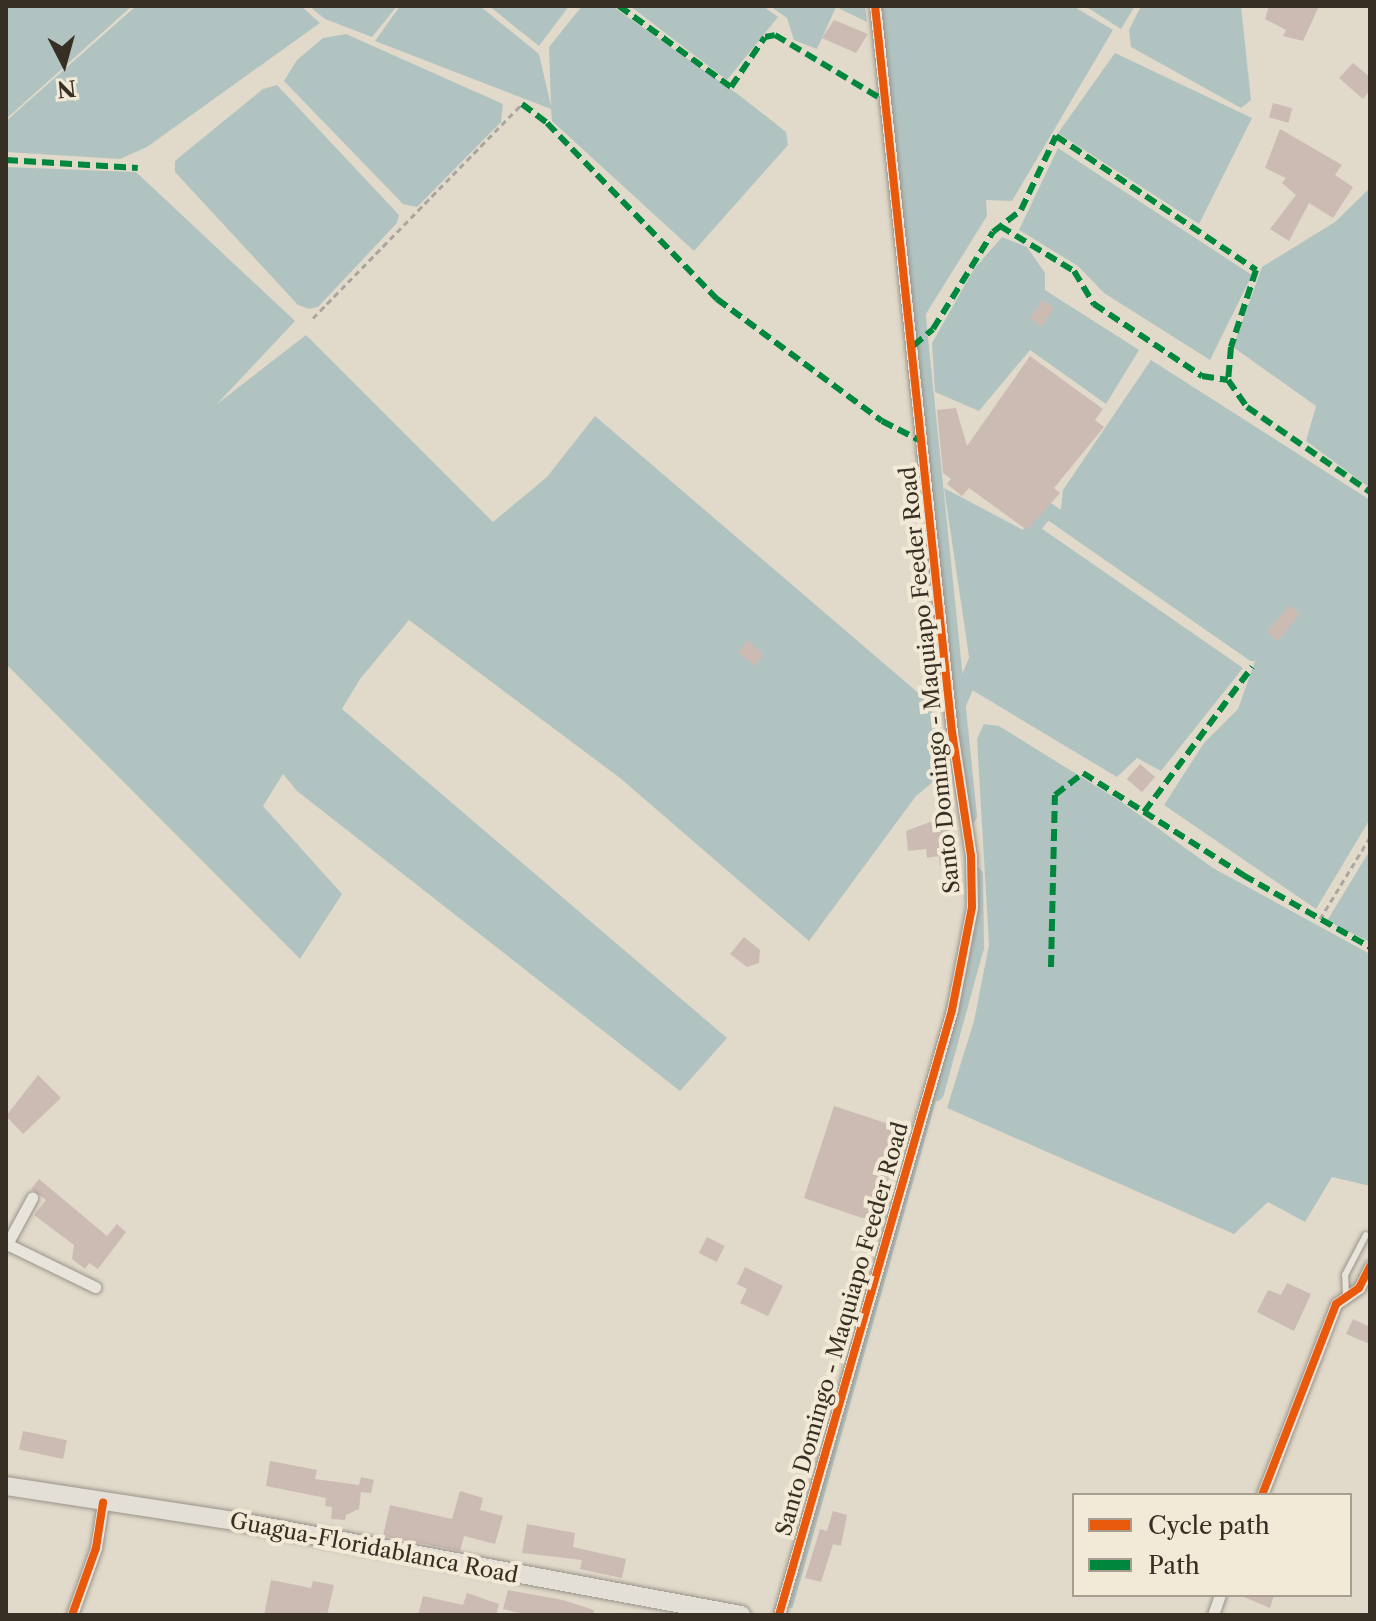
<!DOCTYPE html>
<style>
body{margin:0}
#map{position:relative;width:1376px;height:1621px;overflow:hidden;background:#e1daca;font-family:"Libre Caslon Text",serif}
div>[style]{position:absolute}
.water>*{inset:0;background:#b1c3c1}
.stream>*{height:4px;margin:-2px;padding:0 2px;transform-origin:2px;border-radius:2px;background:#b1c3c1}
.canal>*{height:16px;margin:-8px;padding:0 8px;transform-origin:8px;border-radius:8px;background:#b1c3c1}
.building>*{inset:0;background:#ccbbb2;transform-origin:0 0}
.path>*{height:3px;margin-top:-1.5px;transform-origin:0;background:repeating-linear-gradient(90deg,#a9a59f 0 6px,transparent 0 10px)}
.roads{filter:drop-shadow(0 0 2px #989289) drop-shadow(0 0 2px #989289)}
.lane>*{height:6px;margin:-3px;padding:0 3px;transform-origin:3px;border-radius:3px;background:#e8e4dc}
.street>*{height:11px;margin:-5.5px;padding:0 5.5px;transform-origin:5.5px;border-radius:5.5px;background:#e8e4dc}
.primary>*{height:18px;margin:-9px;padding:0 9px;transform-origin:9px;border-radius:9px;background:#e4dfd6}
.quiet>*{height:6px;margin-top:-3px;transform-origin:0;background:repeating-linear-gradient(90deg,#00873e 0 12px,transparent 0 18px)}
.cycleway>*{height:8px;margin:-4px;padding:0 4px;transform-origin:4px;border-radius:4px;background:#e8590c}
span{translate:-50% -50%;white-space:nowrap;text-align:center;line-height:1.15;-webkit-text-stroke:8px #f2e9d6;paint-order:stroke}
.street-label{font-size:22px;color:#372e24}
.frame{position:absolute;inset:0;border:8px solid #372e24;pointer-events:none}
.legend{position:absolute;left:1072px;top:1493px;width:280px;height:104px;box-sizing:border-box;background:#f2e9d6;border:2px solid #a79e8f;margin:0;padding:10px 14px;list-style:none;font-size:24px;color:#372e24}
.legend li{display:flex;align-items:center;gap:16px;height:40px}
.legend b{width:40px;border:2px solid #a79e8f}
.north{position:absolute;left:24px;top:24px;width:80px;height:80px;-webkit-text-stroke:6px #f2e9d6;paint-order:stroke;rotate:174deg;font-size:22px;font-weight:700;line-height:32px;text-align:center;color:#372e24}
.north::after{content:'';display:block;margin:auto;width:28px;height:36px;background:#372e24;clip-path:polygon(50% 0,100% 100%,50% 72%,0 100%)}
</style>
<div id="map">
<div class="water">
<i style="clip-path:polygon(6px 6px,132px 6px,6px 119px)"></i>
<i style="clip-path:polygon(136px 6px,301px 6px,320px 23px,147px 147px,120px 159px,6px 152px,6px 121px)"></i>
<i style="clip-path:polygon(309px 6px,397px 6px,372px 37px,325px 19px)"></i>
<i style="clip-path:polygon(400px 6px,480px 6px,539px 54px,551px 106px,549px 47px,582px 6px,612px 6px,739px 95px,786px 132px,788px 145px,694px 251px,552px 121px,551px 109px,375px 41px)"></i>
<i style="clip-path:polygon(489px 6px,569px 6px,539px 46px)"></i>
<i style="clip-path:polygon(630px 6px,763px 6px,778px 17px,727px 80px)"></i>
<i style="clip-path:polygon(770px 6px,865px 6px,867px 22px,836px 7px,817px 49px,794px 40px,787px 18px)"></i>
<i style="clip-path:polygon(892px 6px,1073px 6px,1113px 30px,1012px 201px,986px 200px,987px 216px,924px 317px)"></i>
<i style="clip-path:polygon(1085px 6px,1135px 6px,1121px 29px)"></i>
<i style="clip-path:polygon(1141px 6px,1241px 6px,1251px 100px,1241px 108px,1131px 47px,1129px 30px)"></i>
<i style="clip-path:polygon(346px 34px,503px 104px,501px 122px,417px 207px,403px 204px,284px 81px,297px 60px,323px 38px)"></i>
<i style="clip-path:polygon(1115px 53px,1252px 118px,1199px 224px,1058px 133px)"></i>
<i style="clip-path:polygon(277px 85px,399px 215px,397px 223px,318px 307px,309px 309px,298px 305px,175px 172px,175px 161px,182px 155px,263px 89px)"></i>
<i style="clip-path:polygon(1058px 148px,1252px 275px,1210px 360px,1104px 293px,1078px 266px,1019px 230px)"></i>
<i style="clip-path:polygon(6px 167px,136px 172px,295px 321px,217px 404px,306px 335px,493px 522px,547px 477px,595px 416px,930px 703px,944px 773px,916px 796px,809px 941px,620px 778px,409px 620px,360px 679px,342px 709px,727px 1038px,680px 1091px,297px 791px,283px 774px,263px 806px,342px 894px,300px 959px,6px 664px)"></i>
<i style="clip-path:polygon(1370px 188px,1370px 488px,1306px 441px,1316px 406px,1233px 347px,1262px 267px,1335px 222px)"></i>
<i style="clip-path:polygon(1002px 237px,1027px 247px,1045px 273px,1045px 290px,1139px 350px,1106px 404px,1030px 350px,979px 411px,935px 392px,932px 343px,974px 269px)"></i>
<i style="clip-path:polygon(1151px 360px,1370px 500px,1370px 819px,1316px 909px,1164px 805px,1204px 743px,1238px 709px,1259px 650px,1060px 516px,1063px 490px)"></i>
<i style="clip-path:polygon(944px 488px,1023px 530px,971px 670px)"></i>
<i style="clip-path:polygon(1038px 526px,1243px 668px,1161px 771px,1137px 758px,1117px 777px,972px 690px)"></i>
<i style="clip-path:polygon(984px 724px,999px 726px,1120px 801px,1213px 868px,1370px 954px,1370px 1186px,1332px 1177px,1305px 1222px,1268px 1202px,1234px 1234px,947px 1108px,974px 1021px,989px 945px,977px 739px)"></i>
<i style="clip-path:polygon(1370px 850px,1370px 942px,1327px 921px)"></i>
</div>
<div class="stream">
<i style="left:791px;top:1606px;width:533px;rotate:-74.22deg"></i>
</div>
<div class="canal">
<i style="left:886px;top:6px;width:814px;rotate:84.15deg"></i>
<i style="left:959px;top:702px;width:190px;rotate:-67.1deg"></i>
<i style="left:1033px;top:527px;width:22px;rotate:-51deg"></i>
<i style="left:1047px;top:510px;width:251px;rotate:34.8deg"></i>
<i style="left:936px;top:1093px;width:151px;rotate:-74.7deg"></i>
<i style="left:976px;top:947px;width:72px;rotate:-90.8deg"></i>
</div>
<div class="building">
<i style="clip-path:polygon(1269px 6px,1319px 6px,1303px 41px,1283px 36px,1286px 30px,1265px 19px)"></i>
<i style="clip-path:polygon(834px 20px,868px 34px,856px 53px,822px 38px)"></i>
<i style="clip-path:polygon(1353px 63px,1370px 77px,1370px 90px,1363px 99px,1339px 78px)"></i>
<i style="left:1273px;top:103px;width:20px;height:15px;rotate:15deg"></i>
<i style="clip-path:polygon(1280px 129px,1342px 165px,1335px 175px,1353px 187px,1333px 218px,1309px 203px,1289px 241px,1270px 229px,1296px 195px,1282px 183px,1286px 178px,1265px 168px)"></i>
<i style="left:1043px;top:300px;width:14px;height:23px;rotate:36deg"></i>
<i style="clip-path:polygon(1030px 356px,1103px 409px,1095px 420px,1104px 427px,1054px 488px,1060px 493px,1027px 530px,969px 488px,962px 496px,947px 484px,951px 479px,943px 473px,937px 410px,956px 408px,967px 446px)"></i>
<i style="left:1289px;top:605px;width:14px;height:35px;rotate:39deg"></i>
<i style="clip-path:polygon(747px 640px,764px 655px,755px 666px,738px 653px)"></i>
<i style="left:1140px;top:764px;width:20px;height:20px;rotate:41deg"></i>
<i style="clip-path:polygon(947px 798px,956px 865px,940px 866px,939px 856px,927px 858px,926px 849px,908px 851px,906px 831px,938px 819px,936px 799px)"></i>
<i style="clip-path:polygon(744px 937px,760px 950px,759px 963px,747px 967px,730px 954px)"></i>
<i style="clip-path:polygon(38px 1075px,61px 1098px,23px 1134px,6px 1116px)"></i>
<i style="clip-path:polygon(834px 1106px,901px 1128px,883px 1218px,862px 1218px,804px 1198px)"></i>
<i style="clip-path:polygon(39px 1179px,107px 1236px,117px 1224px,126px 1232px,98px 1269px,89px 1263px,85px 1269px,72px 1259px,74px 1245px,34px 1215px,46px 1200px,31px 1189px)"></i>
<i style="left:707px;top:1237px;width:20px;height:18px;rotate:27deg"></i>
<i style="clip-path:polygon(745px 1267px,783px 1286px,768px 1316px,740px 1303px,747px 1289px,737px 1284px)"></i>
<i style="clip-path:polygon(1287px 1283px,1311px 1294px,1294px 1331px,1257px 1312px,1268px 1290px,1281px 1295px)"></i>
<i style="clip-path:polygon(1353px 1319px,1370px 1327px,1370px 1344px,1346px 1334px)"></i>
<i style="left:23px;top:1431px;width:45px;height:19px;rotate:12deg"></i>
<i style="clip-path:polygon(270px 1461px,317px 1470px,315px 1479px,359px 1485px,361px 1477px,374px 1480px,371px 1493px,361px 1492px,359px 1509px,346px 1515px,345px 1520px,331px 1519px,332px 1507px,325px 1506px,326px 1498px,266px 1486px)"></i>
<i style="clip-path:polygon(460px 1491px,483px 1498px,480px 1510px,503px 1516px,495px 1544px,464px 1536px,460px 1551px,383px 1536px,390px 1505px,452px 1519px)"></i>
<i style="clip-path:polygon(833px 1511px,847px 1515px,841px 1546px,833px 1544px,821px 1582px,805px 1578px,820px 1529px,827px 1531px)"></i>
<i style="clip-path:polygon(527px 1524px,575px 1533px,573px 1547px,626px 1559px,622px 1578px,580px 1569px,582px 1560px,522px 1553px)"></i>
<i style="clip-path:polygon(271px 1580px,311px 1588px,313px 1581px,334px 1585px,327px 1615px,264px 1615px)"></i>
<i style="clip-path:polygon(508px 1590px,563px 1600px,594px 1610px,593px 1615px,527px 1615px,503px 1609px)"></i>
<i style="clip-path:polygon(467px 1593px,499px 1604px,496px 1615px,418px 1615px,423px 1596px,463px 1605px)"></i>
<i style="clip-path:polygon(1239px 1595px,1274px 1595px,1270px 1608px)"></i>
</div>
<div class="path">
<i style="left:313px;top:318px;width:299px;rotate:-45.7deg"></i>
<i style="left:1320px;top:919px;width:96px;rotate:-58.6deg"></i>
</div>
<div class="roads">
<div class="lane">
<i style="left:1346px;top:1298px;width:23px;rotate:-92deg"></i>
<i style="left:1345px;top:1275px;width:45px;rotate:-62.3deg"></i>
</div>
<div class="street">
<i style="left:9px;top:1245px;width:96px;rotate:26deg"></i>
<i style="left:6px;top:1246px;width:55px;rotate:-61.6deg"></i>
<i style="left:1262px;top:1495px;width:205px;rotate:-68.8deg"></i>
<i style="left:1336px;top:1304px;width:28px;rotate:-35deg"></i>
<i style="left:1359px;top:1288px;width:25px;rotate:-63deg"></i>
<i style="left:72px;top:1615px;width:71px;rotate:-70.3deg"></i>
<i style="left:96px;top:1548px;width:46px;rotate:-81.2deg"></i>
<i style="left:779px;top:1615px;width:629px;rotate:-74.04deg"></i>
<i style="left:952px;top:1010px;width:105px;rotate:-79deg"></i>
<i style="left:972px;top:907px;width:51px;rotate:-91.1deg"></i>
<i style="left:971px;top:856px;width:125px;rotate:-98.7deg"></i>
<i style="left:952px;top:732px;width:730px;rotate:-96.05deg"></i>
<i style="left:1213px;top:1615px;width:21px;rotate:-71deg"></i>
</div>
<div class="primary">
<i style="left:6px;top:1486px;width:238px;rotate:8.7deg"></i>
<i style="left:241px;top:1522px;width:509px;rotate:10.54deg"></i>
</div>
</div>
<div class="quiet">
<i style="left:619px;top:6px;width:138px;rotate:35.9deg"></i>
<i style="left:731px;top:87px;width:60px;rotate:-55.8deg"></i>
<i style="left:765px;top:37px;width:10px;rotate:-11deg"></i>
<i style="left:775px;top:35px;width:128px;rotate:31deg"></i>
<i style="left:522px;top:104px;width:31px;rotate:37deg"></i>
<i style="left:547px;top:123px;width:245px;rotate:46deg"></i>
<i style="left:717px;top:299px;width:205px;rotate:36.5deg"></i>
<i style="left:882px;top:421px;width:46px;rotate:27.1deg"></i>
<i style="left:6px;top:160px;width:132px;rotate:3.5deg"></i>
<i style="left:1000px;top:226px;width:87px;rotate:31.3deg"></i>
<i style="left:1074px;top:271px;width:39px;rotate:59deg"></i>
<i style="left:1094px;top:304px;width:130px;rotate:33.7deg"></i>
<i style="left:1202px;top:376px;width:26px;rotate:9deg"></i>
<i style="left:913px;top:346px;width:26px;rotate:-40deg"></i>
<i style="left:933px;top:329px;width:114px;rotate:-58.3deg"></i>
<i style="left:993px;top:232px;width:36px;rotate:-38deg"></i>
<i style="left:1021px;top:210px;width:82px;rotate:-64.7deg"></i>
<i style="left:1056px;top:136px;width:241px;rotate:33.8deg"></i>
<i style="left:1256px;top:270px;width:81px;rotate:108deg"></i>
<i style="left:1231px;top:347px;width:33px;rotate:95deg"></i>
<i style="left:1228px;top:380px;width:33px;rotate:55deg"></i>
<i style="left:1247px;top:407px;width:150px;rotate:34.6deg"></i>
<i style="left:1144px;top:812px;width:181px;rotate:-53.3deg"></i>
<i style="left:1051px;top:967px;width:172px;rotate:-88.7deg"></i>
<i style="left:1055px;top:795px;width:36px;rotate:-38deg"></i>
<i style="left:1083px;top:773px;width:190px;rotate:32.5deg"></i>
<i style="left:1243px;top:875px;width:146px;rotate:29.6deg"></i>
</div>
<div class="cycleway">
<i style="left:1262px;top:1495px;width:205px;rotate:-68.8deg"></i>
<i style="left:1336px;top:1304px;width:28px;rotate:-35deg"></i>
<i style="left:1359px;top:1288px;width:25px;rotate:-63deg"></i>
<i style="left:72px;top:1615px;width:71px;rotate:-70.3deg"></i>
<i style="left:96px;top:1548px;width:46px;rotate:-81.2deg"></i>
<i style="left:779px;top:1615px;width:629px;rotate:-74.04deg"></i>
<i style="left:952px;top:1010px;width:105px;rotate:-79deg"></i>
<i style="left:972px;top:907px;width:51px;rotate:-91.1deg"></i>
<i style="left:971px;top:856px;width:125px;rotate:-98.7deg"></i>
<i style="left:952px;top:732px;width:730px;rotate:-96.05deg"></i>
</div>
<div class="street-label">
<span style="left:930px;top:680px;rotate:-96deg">Santo Domingo - Maquiapo Feeder Road</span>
<span style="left:842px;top:1329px;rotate:-74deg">Santo Domingo - Maquiapo Feeder Road</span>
<span style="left:374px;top:1548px;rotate:11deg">Guagua-Floridablanca Road</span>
</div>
<div class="frame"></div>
<ul class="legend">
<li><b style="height:10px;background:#e8590c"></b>Cycle path</li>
<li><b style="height:10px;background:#00873e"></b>Path</li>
</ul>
<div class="north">N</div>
</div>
